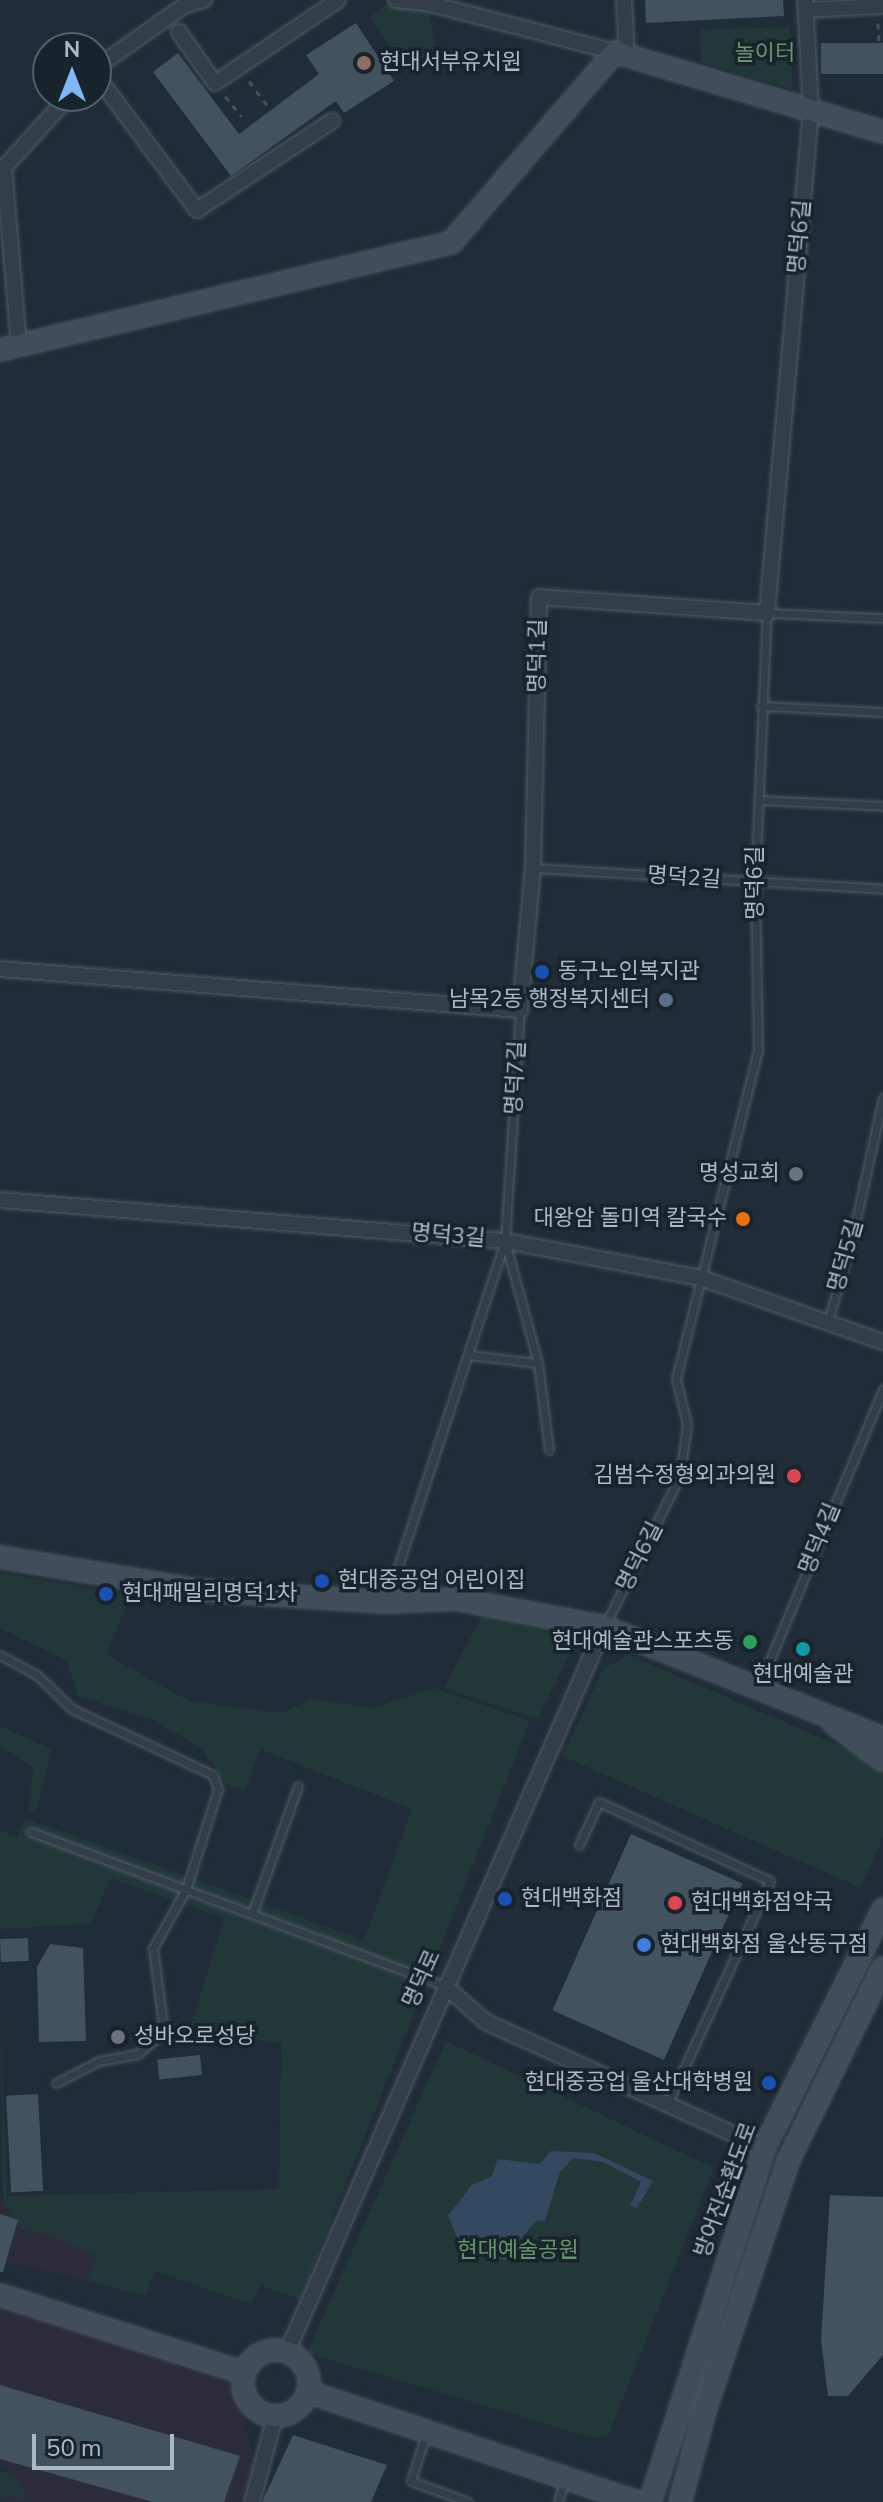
<!DOCTYPE html>
<meta charset="utf-8">
<style>
body{margin:0}
#map{position:relative;width:883px;height:2502px;overflow:hidden;background:#202c37;font-family:"Nunito Sans","Noto Sans KR",sans-serif}
div>[style]{position:absolute}
.medical>*{inset:0;background:#2c2b39}
.green>*{inset:0;background:#223838}
.water>*{inset:0;background:#33495f}
.building>*{inset:0;background:#43525f;transform-origin:0 0}
.path>*{height:3px;margin-top:-1.5px;transform-origin:0;background:repeating-linear-gradient(90deg,#3f5555 0 6px,transparent 0 12px)}
.roads{filter:drop-shadow(0 0 2px #515c66) drop-shadow(0 0 2px #515c66)}
.lane>*{height:7px;margin:-3.5px;padding:0 3.5px;transform-origin:3.5px;border-radius:3.5px;background:#333e48}
.street>*{height:14px;margin:-7px;padding:0 7px;transform-origin:7px;border-radius:7px;background:#333e48}
.secondary>*{height:20px;margin:-10px;padding:0 10px;transform-origin:10px;border-radius:10px;background:#414d5b}
.secondary>.ring{margin:-10px;padding:0;box-sizing:content-box;background:none;border:20px solid #414d5b;border-radius:50%}
.dots>*{width:22px;height:22px;translate:-50% -50%;box-sizing:border-box;border:4px solid #19232c;border-radius:50%}
span{translate:-50% -50%;white-space:nowrap;text-align:center;line-height:1.15;-webkit-text-stroke:7px #19232c;paint-order:stroke}
.park-label{font-size:22px;color:#65956c}
.poi-label{font-size:22px;color:#aeb9c5}
.left{translate:0 -50%;text-align:left}
.right{translate:-100% -50%;text-align:right}
.street-label{font-size:22px;color:#aeb9c5}
.north{position:absolute;left:32px;top:32px;width:80px;height:80px;box-sizing:border-box;background:#19232c;border:2px solid #555f69;border-radius:50%;rotate:0deg;font-size:22px;font-weight:700;line-height:32px;text-align:center;color:#aeb9c5}
.north::after{content:'';display:block;margin:auto;width:28px;height:36px;background:#7fb9f8;clip-path:polygon(50% 0,100% 100%,50% 72%,0 100%)}
.scale{position:absolute;left:32px;top:2434px;width:142px;height:36px;box-sizing:border-box;border:4px solid #aeb9c5;border-top:0;padding-left:10px;font-size:24px;line-height:28px;white-space:nowrap;color:#aeb9c5;-webkit-text-stroke:6px #19232c;paint-order:stroke}
</style>
<div id="map">
<div class="medical">
<i style="clip-path:polygon(0 2195px,22px 2229px,55px 2237px,96px 2257px,87px 2281px,0 2260px)"></i>
<i style="clip-path:polygon(0 2308px,210px 2373px,235px 2387px,254px 2460px,242px 2502px,4px 2502px,13px 2470px,0 2466px)"></i>
</div>
<div class="green">
<i style="clip-path:polygon(392px 1px,427px 3px,436px 50px,407px 70px,370px 17px)"></i>
<i style="clip-path:polygon(790px 27px,792px 89px,701px 62px,700px 30px)"></i>
<i style="clip-path:polygon(0 1573px,130px 1595px,107px 1655px,189px 1701px,281px 1713px,312px 1699px,372px 1708px,434px 1688px,530px 1721px,300px 2299px,260px 2285px,251px 2304px,155px 2271px,145px 2296px,87px 2281px,96px 2257px,55px 2237px,22px 2229px,3px 2203px,0 1998px,7px 2196px,279px 2189px,281px 2043px,189px 2033px,224px 1918px,110px 1878px,91px 1924px,0 1929px,0 1831px,17px 1837px,25px 1818px,364px 1940px,412px 1809px,260px 1749px,245px 1790px,226px 1783px,202px 1748px,152px 1720px,78px 1696px,67px 1661px,0 1628px)"></i>
<i style="clip-path:polygon(484px 1612px,557px 1625px,570px 1654px,538px 1719px,444px 1688px)"></i>
<i style="clip-path:polygon(628px 1655px,875px 1761px,883px 1773px,883px 1837px,861px 1888px,562px 1756px,603px 1669px)"></i>
<i style="clip-path:polygon(0 1726px,52px 1749px,36px 1812px,29px 1810px,33px 1767px,0 1747px)"></i>
<i style="clip-path:polygon(446px 2041px,714px 2168px,608px 2436px,593px 2438px,307px 2353px)"></i>
<i style="clip-path:polygon(0 2471px,15px 2476px,26px 2496px,22px 2502px,12px 2494px,0 2502px)"></i>
</div>
<div class="water">
<i style="clip-path:polygon(551px 2151px,594px 2153px,653px 2181px,637px 2208px,630px 2206px,641px 2182px,603px 2162px,573px 2158px,560px 2172px,545px 2221px,537px 2220px,510px 2251px,516px 2254px,513px 2263px,461px 2246px,448px 2216px,472px 2185px,491px 2177px,498px 2159px,539px 2164px)"></i>
</div>
<div class="building">
<i style="clip-path:polygon(645px 0,783px 0,784px 16px,646px 23px)"></i>
<i style="clip-path:polygon(356px 23px,394px 81px,344px 113px,336px 101px,231px 176px,153px 72px,178px 53px,239px 134px,319px 74px,306px 55px)"></i>
<i style="left:883px;top:43px;width:31px;height:62px;rotate:90deg"></i>
<i style="left:631px;top:1834px;width:122px;height:193px;rotate:24deg"></i>
<i style="left:28px;top:1938px;width:23px;height:28px;rotate:88deg"></i>
<i style="clip-path:polygon(50px 1944px,83px 1948px,86px 2041px,39px 2042px,37px 1967px)"></i>
<i style="left:200px;top:2055px;width:20px;height:43px;rotate:84deg"></i>
<i style="left:38px;top:2094px;width:97px;height:32px;rotate:87deg"></i>
<i style="clip-path:polygon(830px 2195px,883px 2197px,883px 2355px,848px 2396px,828px 2396px,821px 2340px)"></i>
<i style="clip-path:polygon(0 2214px,18px 2220px,3px 2272px,0 2272px)"></i>
<i style="clip-path:polygon(0 2385px,240px 2456px,224px 2502px,153px 2502px,0 2459px)"></i>
<i style="clip-path:polygon(293px 2435px,387px 2465px,371px 2502px,262px 2502px)"></i>
</div>
<div class="path">
<i style="left:878px;top:23px;width:20px;rotate:87deg"></i>
<i style="left:249px;top:81px;width:36px;rotate:53deg"></i>
<i style="left:225px;top:96px;width:26px;rotate:51deg"></i>
</div>
<div class="roads">
<div class="lane">
<i style="left:761px;top:706px;width:122px;rotate:2.8deg"></i>
<i style="left:758px;top:800px;width:125px;rotate:2.7deg"></i>
<i style="left:534px;top:868px;width:350px;rotate:3.4deg"></i>
<i style="left:505px;top:1241px;width:126px;rotate:74.9deg"></i>
<i style="left:538px;top:1363px;width:88px;rotate:82.8deg"></i>
<i style="left:828px;top:1321px;width:81px;rotate:-73.6deg"></i>
<i style="left:851px;top:1243px;width:149px;rotate:-77.6deg"></i>
<i style="left:469px;top:1355px;width:69px;rotate:6.6deg"></i>
<i style="left:387px;top:1600px;width:378px;rotate:-71.8deg"></i>
<i style="left:505px;top:1241px;width:231px;rotate:-86.3deg"></i>
<i style="left:605px;top:1625px;width:167px;rotate:-63.3deg"></i>
<i style="left:680px;top:1476px;width:52px;rotate:-82.3deg"></i>
<i style="left:687px;top:1424px;width:46px;rotate:-103.7deg"></i>
<i style="left:676px;top:1379px;width:338px;rotate:-76deg"></i>
<i style="left:758px;top:1051px;width:168px;rotate:-91deg"></i>
<i style="left:755px;top:883px;width:270px;rotate:-87.5deg"></i>
<i style="left:767px;top:613px;width:116px;rotate:2.5deg"></i>
<i style="left:0;top:1655px;width:42px;rotate:28.4deg"></i>
<i style="left:37px;top:1675px;width:49px;rotate:44.2deg"></i>
<i style="left:72px;top:1709px;width:156px;rotate:25.1deg"></i>
<i style="left:213px;top:1775px;width:15px;rotate:70deg"></i>
<i style="left:218px;top:1789px;width:105px;rotate:107.7deg"></i>
<i style="left:186px;top:1889px;width:68px;rotate:119.2deg"></i>
<i style="left:153px;top:1948px;width:84px;rotate:82.5deg"></i>
<i style="left:164px;top:2031px;width:35px;rotate:139deg"></i>
<i style="left:138px;top:2054px;width:40px;rotate:170deg"></i>
<i style="left:99px;top:2061px;width:48px;rotate:152.9deg"></i>
<i style="left:759px;top:1686px;width:322px;rotate:-67.3deg"></i>
<i style="left:31px;top:1832px;width:442px;rotate:20.4deg"></i>
<i style="left:579px;top:1845px;width:47px;rotate:-65.1deg"></i>
<i style="left:599px;top:1802px;width:188px;rotate:24.8deg"></i>
<i style="left:770px;top:1881px;width:244px;rotate:114.7deg"></i>
<i style="left:252px;top:1914px;width:136px;rotate:-70.2deg"></i>
<i style="left:426px;top:2434px;width:49px;rotate:107.7deg"></i>
<i style="left:411px;top:2481px;width:61px;rotate:20.2deg"></i>
<i style="left:558px;top:2502px;width:22px;rotate:-74deg"></i>
</div>
<div class="street">
<i style="left:396px;top:0;width:31px;rotate:6deg"></i>
<i style="left:427px;top:3px;width:194px;rotate:14.6deg"></i>
<i style="left:624px;top:0;width:55px;rotate:86.9deg"></i>
<i style="left:806px;top:10px;width:77px;rotate:-3deg"></i>
<i style="left:179px;top:32px;width:62px;rotate:54.8deg"></i>
<i style="left:215px;top:83px;width:148px;rotate:-34deg"></i>
<i style="left:96px;top:68px;width:109px;rotate:-35.3deg"></i>
<i style="left:185px;top:5px;width:20px;rotate:-15deg"></i>
<i style="left:96px;top:75px;width:169px;rotate:53.2deg"></i>
<i style="left:197px;top:210px;width:162px;rotate:-33.4deg"></i>
<i style="left:19px;top:346px;width:179px;rotate:-94.8deg"></i>
<i style="left:4px;top:168px;width:97px;rotate:-47.9deg"></i>
<i style="left:0;top:969px;width:522px;rotate:4.51deg"></i>
<i style="left:520px;top:1010px;width:144px;rotate:-84.8deg"></i>
<i style="left:533px;top:867px;width:270px;rotate:-88.7deg"></i>
<i style="left:539px;top:597px;width:229px;rotate:4deg"></i>
<i style="left:767px;top:613px;width:505px;rotate:-85deg"></i>
<i style="left:811px;top:110px;width:110px;rotate:-93.1deg"></i>
<i style="left:0;top:1200px;width:507px;rotate:4.64deg"></i>
<i style="left:505px;top:1241px;width:199px;rotate:10.7deg"></i>
<i style="left:701px;top:1278px;width:193px;rotate:19.4deg"></i>
<i style="left:445px;top:1986px;width:55px;rotate:41.3deg"></i>
<i style="left:486px;top:2022px;width:305px;rotate:24.4deg"></i>
<i style="left:287px;top:2352px;width:791px;rotate:-66.38deg"></i>
<i style="left:252px;top:2502px;width:88px;rotate:-74.9deg"></i>
</div>
<div class="secondary">
<i style="left:0;top:350px;width:465px;rotate:-13.4deg"></i>
<i style="left:452px;top:242px;width:250px;rotate:-49.4deg"></i>
<i style="left:615px;top:52px;width:280px;rotate:16.6deg"></i>
<i style="left:0;top:1557px;width:200px;rotate:9.5deg"></i>
<i style="left:197px;top:1590px;width:190px;rotate:3.6deg"></i>
<i style="left:387px;top:1602px;width:69px;rotate:-2.5deg"></i>
<i style="left:456px;top:1599px;width:151px;rotate:10.7deg"></i>
<i style="left:604px;top:1627px;width:300px;rotate:21.7deg"></i>
<i style="left:834px;top:1724px;width:61px;rotate:36.3deg"></i>
<i style="left:0;top:2295px;width:256px;rotate:17.7deg"></i>
<i class="ring" style="left:243px;top:2350px;width:46px;height:46px"></i>
<i style="left:308px;top:2392px;width:347px;rotate:18.5deg"></i>
<i style="left:650px;top:2502px;width:372px;rotate:-72.1deg"></i>
<i style="left:764px;top:2148px;width:267px;rotate:-63.5deg"></i>
<i style="left:680px;top:2502px;width:98px;rotate:-74.7deg"></i>
<i style="left:706px;top:2407px;width:262px;rotate:-71.5deg"></i>
<i style="left:789px;top:2159px;width:213px;rotate:-63.8deg"></i>
</div>
</div>
<div class="dots">
<i style="left:364px;top:63px;background:#8d6e63"></i>
<i style="left:542px;top:972px;background:#1a4fb4"></i>
<i style="left:666px;top:1000px;background:#5c6f8a"></i>
<i style="left:796px;top:1174px;background:#6b7280"></i>
<i style="left:743px;top:1219px;background:#e8710a"></i>
<i style="left:794px;top:1476px;background:#e0444e"></i>
<i style="left:322px;top:1581px;background:#1a4fb4"></i>
<i style="left:106px;top:1594px;background:#1a4fb4"></i>
<i style="left:750px;top:1642px;background:#2e9e5b"></i>
<i style="left:803px;top:1649px;background:#0f9aa8"></i>
<i style="left:505px;top:1899px;background:#1a4fb4"></i>
<i style="left:675px;top:1903px;background:#e0444e"></i>
<i style="left:644px;top:1945px;background:#3f7fe0"></i>
<i style="left:118px;top:2037px;background:#6b7280"></i>
<i style="left:769px;top:2083px;background:#1a4fb4"></i>
</div>
<div class="park-label">
<span style="left:765px;top:54px">놀이터</span>
<span style="left:518px;top:2251px">현대예술공원</span>
</div>
<div class="poi-label">
<span class="left" style="left:380px;top:63px">현대서부유치원</span>
<span class="left" style="left:558px;top:972px">동구노인복지관</span>
<span class="right" style="left:650px;top:1000px">남목2동 행정복지센터</span>
<span class="right" style="left:780px;top:1174px">명성교회</span>
<span class="right" style="left:727px;top:1219px">대왕암 돌미역 칼국수</span>
<span class="right" style="left:776px;top:1476px">김범수정형외과의원</span>
<span class="left" style="left:338px;top:1581px">현대중공업 어린이집</span>
<span class="left" style="left:122px;top:1594px">현대패밀리명덕1차</span>
<span class="right" style="left:734px;top:1642px">현대예술관스포츠동</span>
<span style="left:803px;top:1675px">현대예술관</span>
<span class="left" style="left:521px;top:1899px">현대백화점</span>
<span class="left" style="left:691px;top:1903px">현대백화점약국</span>
<span class="left" style="left:660px;top:1945px">현대백화점 울산동구점</span>
<span class="left" style="left:134px;top:2037px">성바오로성당</span>
<span class="right" style="left:753px;top:2083px">현대중공업 울산대학병원</span>
</div>
<div class="street-label">
<span style="left:800px;top:237px;rotate:-85deg">명덕6길</span>
<span style="left:538px;top:656px;rotate:-89deg">명덕1길</span>
<span style="left:684px;top:878px;rotate:4deg">명덕2길</span>
<span style="left:756px;top:883px;rotate:-90deg">명덕6길</span>
<span style="left:516px;top:1078px;rotate:-87deg">명덕7길</span>
<span style="left:448px;top:1236px;rotate:5deg">명덕3길</span>
<span style="left:846px;top:1256px;rotate:-74deg">명덕5길</span>
<span style="left:820px;top:1539px;rotate:-68deg">명덕4길</span>
<span style="left:640px;top:1557px;rotate:-63deg">명덕6길</span>
<span style="left:422px;top:1979px;rotate:-66deg">명덕로</span>
<span style="left:726px;top:2190px;rotate:-70deg">방어진순환도로</span>
</div>
<div class="north">N</div>
<div class="scale">50 m</div>
</div>
